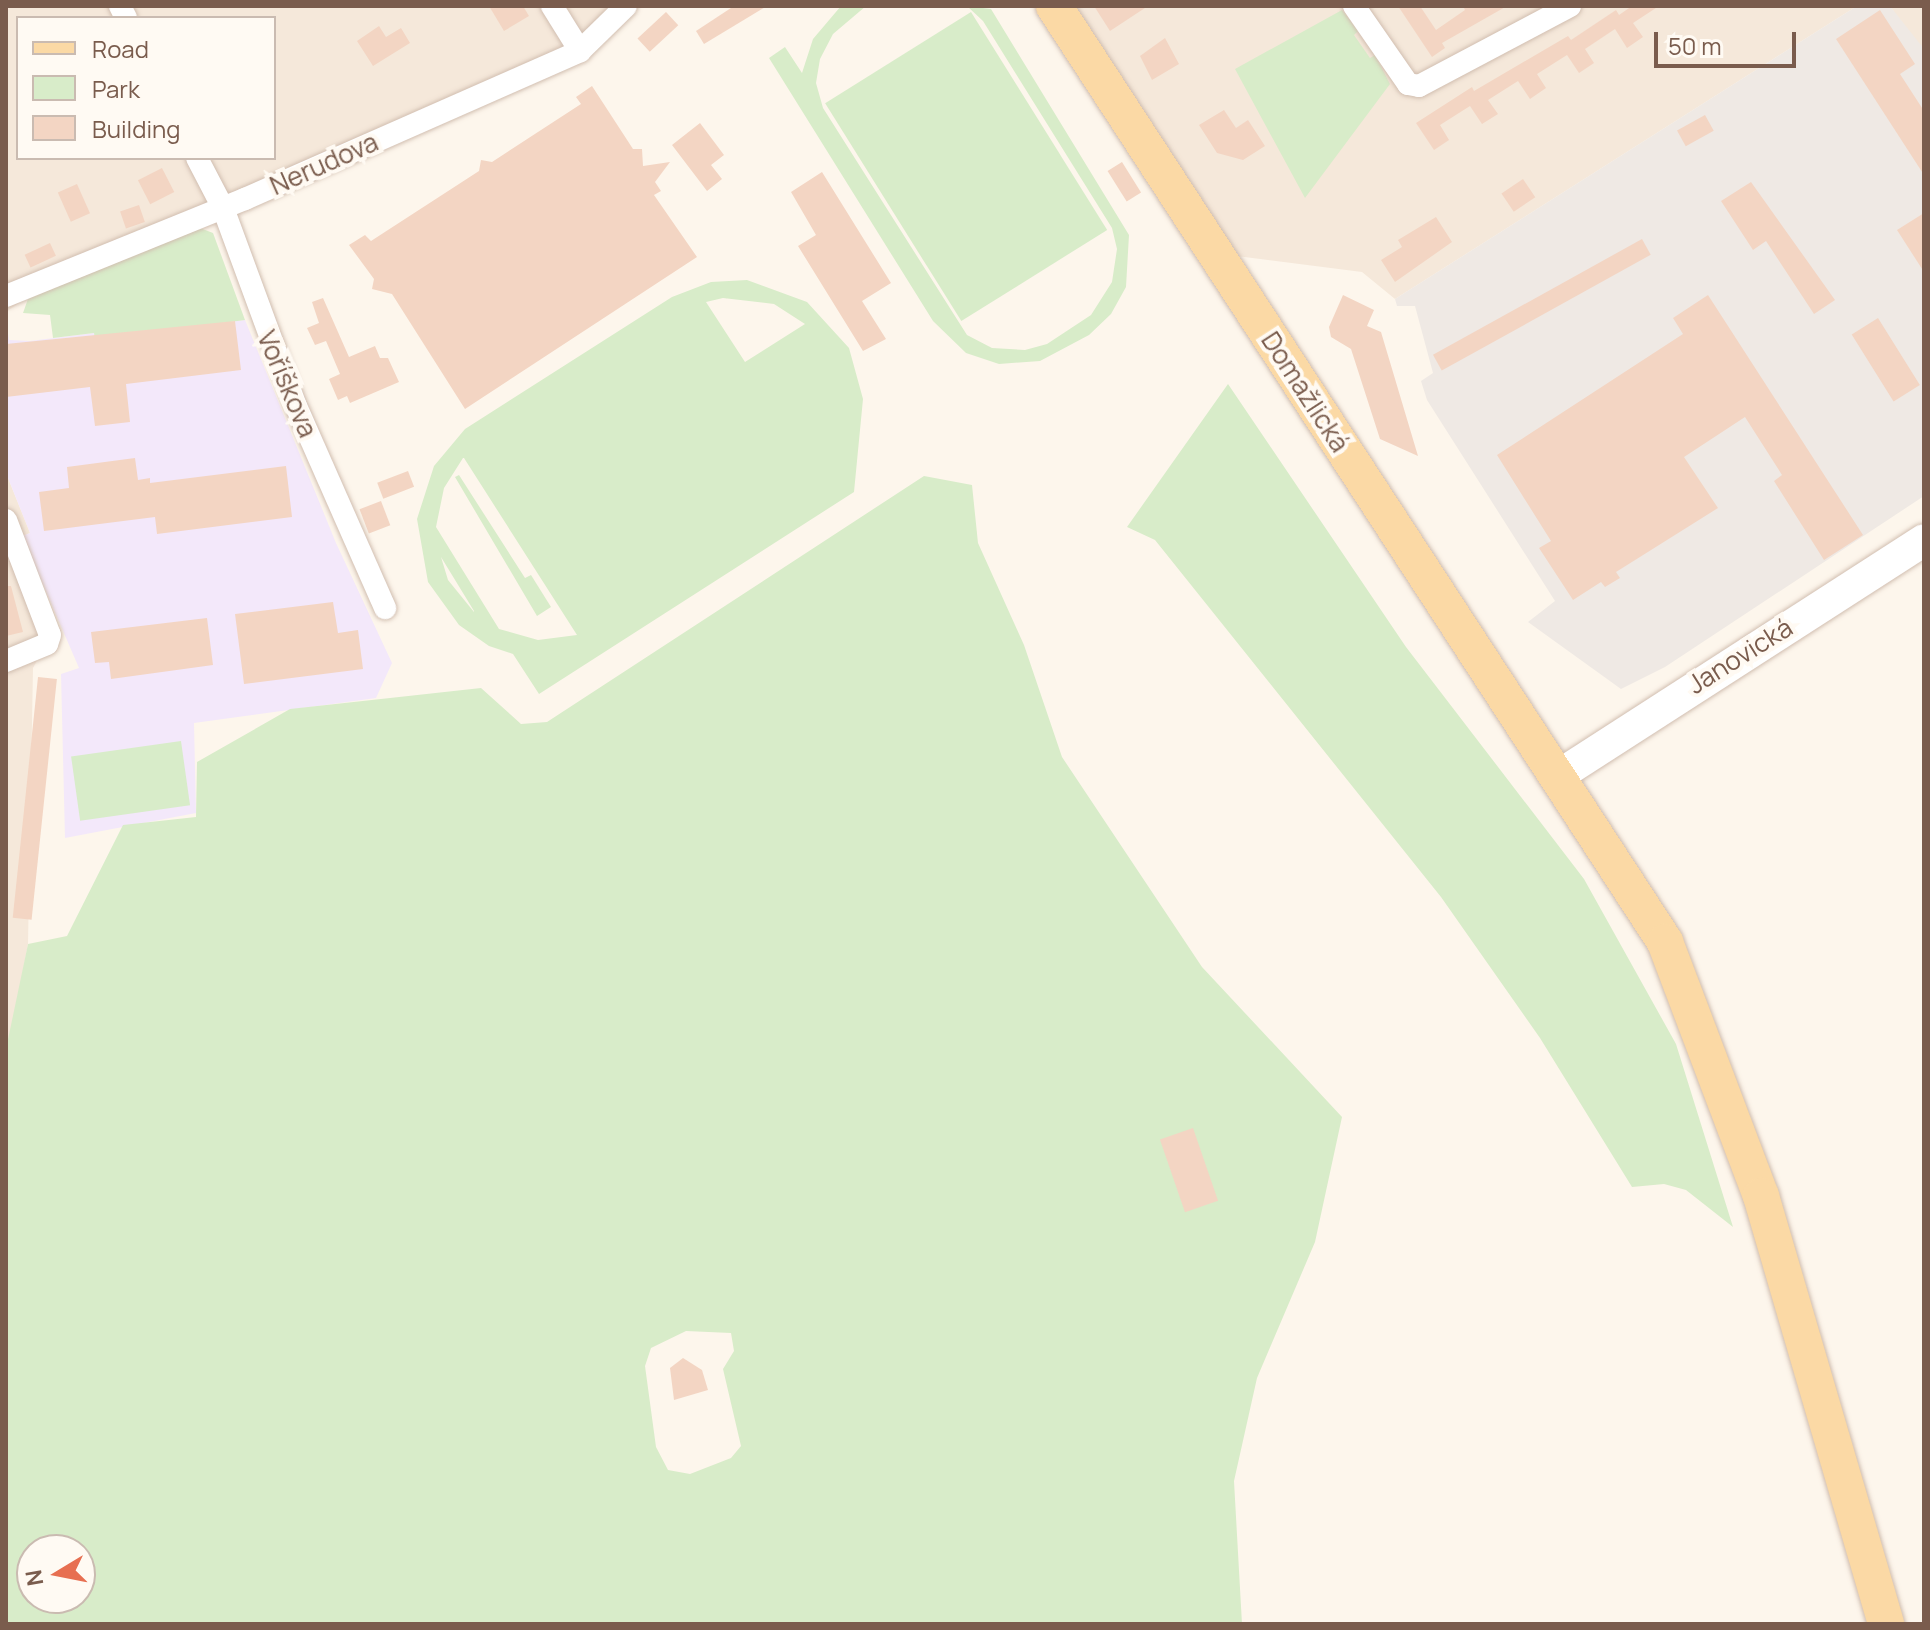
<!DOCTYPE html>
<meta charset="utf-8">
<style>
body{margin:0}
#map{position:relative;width:1930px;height:1630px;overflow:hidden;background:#fdf6ec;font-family:Manrope,sans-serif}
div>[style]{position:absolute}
.residential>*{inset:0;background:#f5e8da}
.industrial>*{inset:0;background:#efe9e4}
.education>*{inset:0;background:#f3e8fa}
.green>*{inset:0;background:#d8ecc9;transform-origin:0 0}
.building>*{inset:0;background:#f3d5c3;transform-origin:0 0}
.roads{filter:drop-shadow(0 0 2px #d1beb0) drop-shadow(0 0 2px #d1beb0)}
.street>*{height:22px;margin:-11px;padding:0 11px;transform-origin:11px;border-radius:11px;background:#fff}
.secondary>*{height:32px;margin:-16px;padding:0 16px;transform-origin:16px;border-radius:16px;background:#fff}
.primary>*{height:36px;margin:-18px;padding:0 18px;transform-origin:18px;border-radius:18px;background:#fbd9a5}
span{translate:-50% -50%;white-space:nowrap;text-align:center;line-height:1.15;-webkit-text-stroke:8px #fffaf3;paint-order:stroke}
.street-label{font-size:26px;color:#7a5c4d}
.frame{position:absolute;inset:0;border:8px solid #7a5c4d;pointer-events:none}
.legend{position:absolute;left:16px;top:16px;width:260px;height:144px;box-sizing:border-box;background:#fffaf3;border:2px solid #cabbb1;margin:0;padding:10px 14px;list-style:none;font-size:24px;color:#7a5c4d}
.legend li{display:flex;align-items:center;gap:16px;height:40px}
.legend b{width:40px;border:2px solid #cabbb1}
.north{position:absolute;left:16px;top:1534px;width:80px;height:80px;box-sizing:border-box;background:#fffaf3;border:2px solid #cabbb1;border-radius:50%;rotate:260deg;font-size:22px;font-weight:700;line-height:32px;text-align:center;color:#7a5c4d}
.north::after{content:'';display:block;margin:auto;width:28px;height:36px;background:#e76f51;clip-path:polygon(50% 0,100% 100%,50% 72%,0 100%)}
.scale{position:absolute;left:1654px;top:32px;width:142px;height:36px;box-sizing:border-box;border:4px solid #7a5c4d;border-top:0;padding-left:10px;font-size:24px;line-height:28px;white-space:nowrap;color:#7a5c4d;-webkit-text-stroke:6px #fffaf3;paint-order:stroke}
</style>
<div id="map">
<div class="residential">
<i style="clip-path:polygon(evenodd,6px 6px,630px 6px,590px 42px,36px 291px,6px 312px,6px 6px,18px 18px,274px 18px,274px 158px,18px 158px,18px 18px)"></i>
<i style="clip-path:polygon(1064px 6px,1857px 6px,1395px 299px,1362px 272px,1221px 254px)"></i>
<i style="clip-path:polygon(1890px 6px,1924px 6px,1924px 49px,1921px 51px)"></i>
<i style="clip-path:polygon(6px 473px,30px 533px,23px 536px,57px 622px,33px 668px,28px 944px,6px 1062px)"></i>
</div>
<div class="industrial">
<i style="clip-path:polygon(1857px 6px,1890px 6px,1924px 49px,1924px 496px,1665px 667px,1621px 689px,1528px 622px,1555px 601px,1427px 400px,1421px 381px,1433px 373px,1415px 306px,1397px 306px,1395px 299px)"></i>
</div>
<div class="education">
<i style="clip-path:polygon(245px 320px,336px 543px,392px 663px,376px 698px,194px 723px,196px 813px,65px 838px,61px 674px,79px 668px,22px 536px,30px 533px,6px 473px,6px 321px,9px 340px,30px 341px,94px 333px,95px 340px)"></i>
</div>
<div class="green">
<i style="clip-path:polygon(841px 6px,866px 6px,833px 34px,820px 59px,816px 83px,823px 108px,967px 335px,992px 348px,1025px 350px,1047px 344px,1091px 315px,1112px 282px,1117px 249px,1112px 228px,983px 21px,967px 6px,991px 9px,1129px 235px,1126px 287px,1111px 314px,1089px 335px,1040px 361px,999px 364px,966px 353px,933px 321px,769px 58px,785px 47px,802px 73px,813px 39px)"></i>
<i style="clip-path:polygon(1342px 10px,1358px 31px,1354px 35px,1370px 58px,1375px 55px,1390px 84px,1305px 198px,1235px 69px)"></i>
<i style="left:971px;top:12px;width:257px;height:172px;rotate:58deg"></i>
<i style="clip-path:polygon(200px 228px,213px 233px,245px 320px,95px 340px,94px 333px,53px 338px,50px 315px,23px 313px,29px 296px)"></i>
<i style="clip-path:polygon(evenodd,747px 280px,807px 302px,849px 348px,863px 399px,854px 492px,539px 694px,513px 654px,489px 646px,459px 625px,428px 582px,417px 519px,434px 466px,465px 429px,672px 297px,711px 282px,747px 280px,723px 298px,774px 304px,805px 324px,745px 362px,706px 302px,723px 298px,747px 280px,463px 458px,464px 458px,577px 635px,538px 640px,499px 629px,436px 527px,444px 488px,463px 458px,747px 280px,441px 557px,474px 611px,474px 612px,448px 580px,441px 557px)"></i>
<i style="clip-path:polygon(1228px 384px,1406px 647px,1584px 879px,1676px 1044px,1733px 1227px,1686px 1190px,1664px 1184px,1632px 1187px,1540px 1038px,1441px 897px,1155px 540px,1127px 527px)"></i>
<i style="clip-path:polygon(459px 475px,525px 578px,531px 575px,551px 607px,537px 616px,455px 477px)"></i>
<i style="clip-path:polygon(evenodd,924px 476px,972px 485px,978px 543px,1024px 645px,1062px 757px,1202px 967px,1342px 1117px,1315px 1242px,1257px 1378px,1234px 1481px,1242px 1624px,6px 1624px,6px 1049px,28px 944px,67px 936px,123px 825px,196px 817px,197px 762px,290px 709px,481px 688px,521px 724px,547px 722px,924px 476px,686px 1331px,731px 1333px,734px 1351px,723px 1369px,741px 1446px,731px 1458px,690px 1474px,668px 1470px,656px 1447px,645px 1366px,651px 1348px,686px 1331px,924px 476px,32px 1550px,80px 1550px,80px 1598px,32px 1598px,32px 1550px)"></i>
<i style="left:181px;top:741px;width:65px;height:111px;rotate:82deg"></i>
</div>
<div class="building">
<i style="clip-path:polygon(489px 6px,523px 6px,529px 16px,504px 31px)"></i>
<i style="clip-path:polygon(734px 6px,767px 6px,704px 44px,696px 31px)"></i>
<i style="clip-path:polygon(1094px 6px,1148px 6px,1110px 31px)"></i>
<i style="clip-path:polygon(1398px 6px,1420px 6px,1436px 30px,1465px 10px,1463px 6px,1507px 6px,1442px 43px,1445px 48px,1432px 57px)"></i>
<i style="clip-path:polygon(1632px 6px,1659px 6px,1633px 23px,1643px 37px,1627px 48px,1615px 29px,1585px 49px,1594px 63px,1579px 73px,1567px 55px,1537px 74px,1546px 88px,1530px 99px,1518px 81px,1488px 100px,1498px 114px,1482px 124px,1470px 106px,1440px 125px,1449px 140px,1434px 150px,1416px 123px,1472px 87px,1474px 91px,1568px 36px,1571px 40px,1616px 10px,1619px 15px)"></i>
<i style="clip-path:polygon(1880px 10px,1915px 64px,1900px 74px,1924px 111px,1924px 175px,1836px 39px)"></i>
<i style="left:666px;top:12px;width:18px;height:39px;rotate:47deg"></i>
<i style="clip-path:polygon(379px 26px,386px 37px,401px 28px,410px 43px,373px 66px,357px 41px)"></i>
<i style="clip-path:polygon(1165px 38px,1179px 64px,1152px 80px,1140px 56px)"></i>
<i style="clip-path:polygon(592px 86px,633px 149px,642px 149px,643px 166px,670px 162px,655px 182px,661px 191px,654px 195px,697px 257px,465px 409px,392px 294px,372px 289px,374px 279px,349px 245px,365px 235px,371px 241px,479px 171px,481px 160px,492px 162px,581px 104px,576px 97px)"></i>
<i style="clip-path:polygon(1224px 110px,1236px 128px,1248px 120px,1265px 146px,1243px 160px,1217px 153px,1199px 125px)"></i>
<i style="left:1705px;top:115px;width:18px;height:32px;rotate:61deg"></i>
<i style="clip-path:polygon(700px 123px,724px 155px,711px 165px,722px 179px,707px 191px,672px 145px)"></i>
<i style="left:1122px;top:162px;width:36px;height:17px;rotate:58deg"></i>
<i style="left:162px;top:168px;width:27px;height:27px;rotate:63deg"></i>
<i style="clip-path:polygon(822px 172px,891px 283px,862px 301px,886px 339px,863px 351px,798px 246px,816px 235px,791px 192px)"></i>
<i style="left:1523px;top:179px;width:22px;height:26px;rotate:56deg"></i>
<i style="clip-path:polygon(1751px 182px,1835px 300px,1814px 314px,1766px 241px,1753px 250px,1721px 201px)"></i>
<i style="left:77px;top:184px;width:32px;height:21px;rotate:66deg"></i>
<i style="left:139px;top:205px;width:18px;height:20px;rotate:71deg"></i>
<i style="clip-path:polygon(1924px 213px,1924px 272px,1897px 230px)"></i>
<i style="clip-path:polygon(1436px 217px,1452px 242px,1395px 282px,1381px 260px,1402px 247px,1398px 240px)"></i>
<i style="left:1642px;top:239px;width:18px;height:239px;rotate:61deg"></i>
<i style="left:50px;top:243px;width:14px;height:28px;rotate:65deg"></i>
<i style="clip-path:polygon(1343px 295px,1374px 310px,1367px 326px,1381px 332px,1418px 456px,1380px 439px,1351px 349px,1331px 337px,1329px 327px)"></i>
<i style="clip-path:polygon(1708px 295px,1863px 535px,1824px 560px,1774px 481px,1782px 475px,1745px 417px,1684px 457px,1718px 508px,1616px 572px,1620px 578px,1605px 587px,1601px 582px,1573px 600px,1539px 548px,1551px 541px,1497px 455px,1683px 334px,1673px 318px)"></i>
<i style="clip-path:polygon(323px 298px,349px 357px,375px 346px,380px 358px,388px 358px,399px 382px,350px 403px,347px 396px,338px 400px,329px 379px,340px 374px,326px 341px,315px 345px,307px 328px,319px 323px,312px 302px)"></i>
<i style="left:1878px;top:318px;width:79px;height:31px;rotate:58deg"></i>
<i style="clip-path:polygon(235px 321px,241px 370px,126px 384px,130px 422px,95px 426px,90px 387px,6px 397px,6px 344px)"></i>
<i style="clip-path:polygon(135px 458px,138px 480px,150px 478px,150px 483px,286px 466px,292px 517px,157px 534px,155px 517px,44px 531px,39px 492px,69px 488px,67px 467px)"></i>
<i style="left:408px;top:471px;width:17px;height:33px;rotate:69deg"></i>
<i style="left:381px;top:501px;width:26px;height:23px;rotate:69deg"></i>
<i style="clip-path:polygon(6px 586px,11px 586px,23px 632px,6px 636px)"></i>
<i style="clip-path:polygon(333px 602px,338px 633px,358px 630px,363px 669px,244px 684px,235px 614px)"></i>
<i style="clip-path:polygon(207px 618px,213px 665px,111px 679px,109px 662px,95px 663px,91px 632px)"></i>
<i style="left:38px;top:677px;width:19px;height:242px;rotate:6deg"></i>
<i style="left:1193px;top:1128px;width:77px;height:35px;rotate:71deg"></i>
<i style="clip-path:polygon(683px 1358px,702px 1370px,708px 1390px,674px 1400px,670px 1368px)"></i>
</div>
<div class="roads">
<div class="street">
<i style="left:120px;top:6px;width:13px;rotate:63deg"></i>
<i style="left:552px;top:6px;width:53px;rotate:58.1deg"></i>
<i style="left:1354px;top:6px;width:95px;rotate:55.3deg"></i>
<i style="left:1408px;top:84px;width:11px;rotate:10deg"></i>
<i style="left:1419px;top:86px;width:171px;rotate:-27.9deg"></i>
<i style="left:197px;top:158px;width:56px;rotate:62.5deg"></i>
<i style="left:223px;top:208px;width:211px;rotate:69.8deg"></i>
<i style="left:296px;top:406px;width:221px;rotate:66.2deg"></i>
<i style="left:6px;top:296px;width:258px;rotate:-22.1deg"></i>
<i style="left:245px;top:199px;width:366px;rotate:-23.8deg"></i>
<i style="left:580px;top:51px;width:64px;rotate:-44.4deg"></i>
<i style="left:6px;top:520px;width:123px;rotate:69.1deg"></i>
<i style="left:50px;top:635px;width:9px;rotate:108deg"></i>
<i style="left:47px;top:644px;width:44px;rotate:157.5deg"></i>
</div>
<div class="secondary">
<i style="left:1558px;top:776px;width:435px;rotate:-32.8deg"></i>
</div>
<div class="primary">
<i style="left:1054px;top:6px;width:1118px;rotate:56.86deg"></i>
<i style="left:1665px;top:942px;width:272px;rotate:69.3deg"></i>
<i style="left:1761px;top:1196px;width:446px;rotate:73.7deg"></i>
</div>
</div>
<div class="street-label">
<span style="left:324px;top:164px;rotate:-24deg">Nerudova</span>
<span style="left:287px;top:384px;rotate:67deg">Voříškova</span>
<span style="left:1305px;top:392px;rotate:57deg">Domažlická</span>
<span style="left:1740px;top:656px;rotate:-32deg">Janovická</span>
</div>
<div class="frame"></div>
<ul class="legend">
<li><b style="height:10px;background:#fbd9a5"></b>Road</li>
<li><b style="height:22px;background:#d8ecc9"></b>Park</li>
<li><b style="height:22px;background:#f3d5c3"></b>Building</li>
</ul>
<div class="north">N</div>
<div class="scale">50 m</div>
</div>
